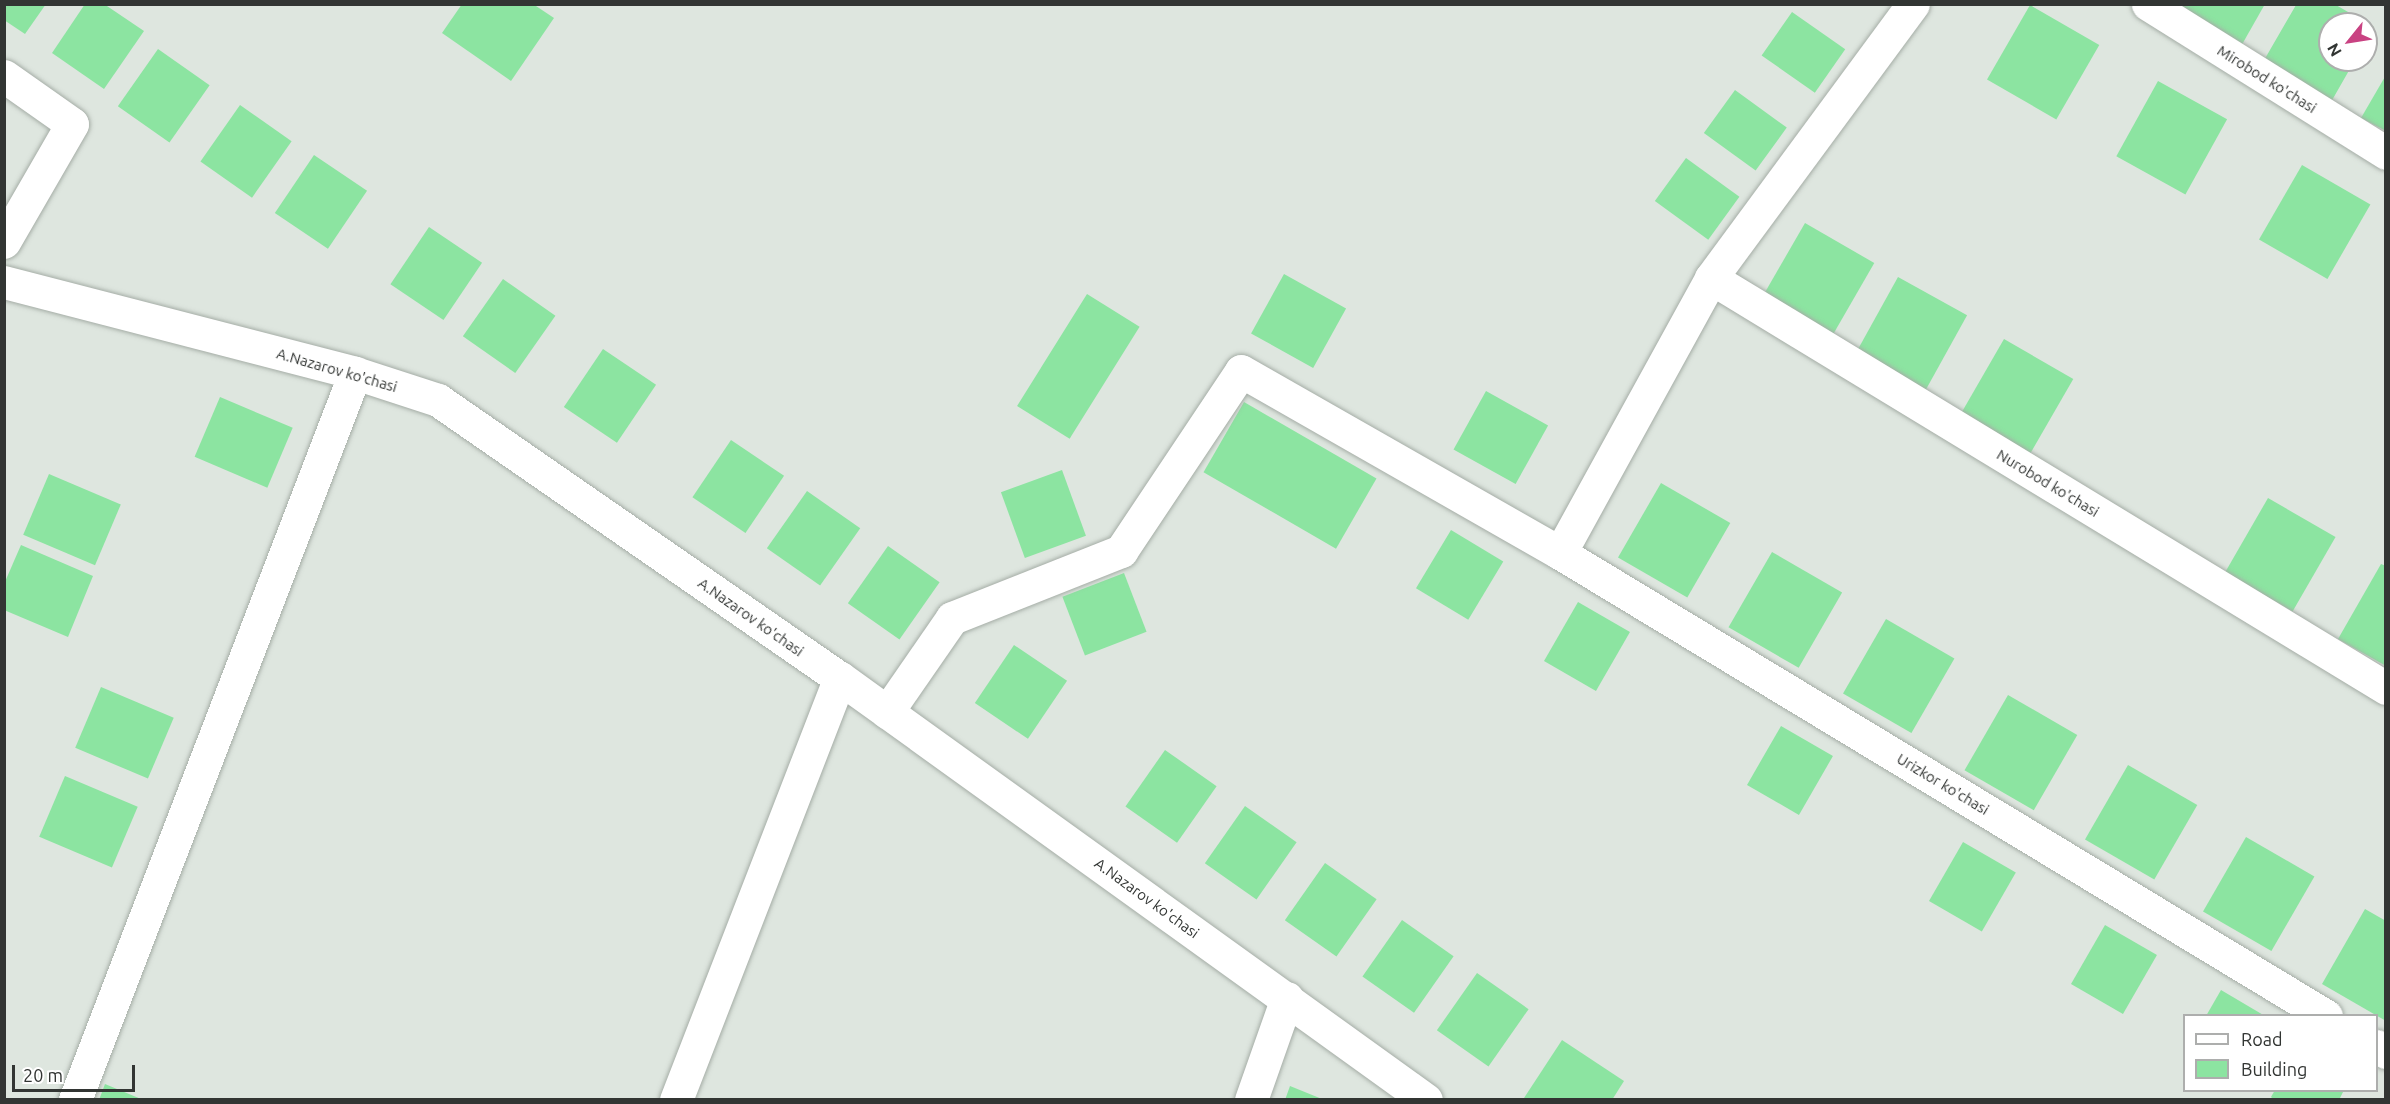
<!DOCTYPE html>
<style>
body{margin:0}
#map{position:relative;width:2390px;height:1104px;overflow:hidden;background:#dee6df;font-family:Ubuntu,sans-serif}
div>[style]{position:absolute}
.building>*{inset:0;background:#8ce4a1;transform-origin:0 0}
.roads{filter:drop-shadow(0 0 2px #a5ada6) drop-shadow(0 0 2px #a5ada6)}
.minor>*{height:33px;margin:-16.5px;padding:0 16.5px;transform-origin:16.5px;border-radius:16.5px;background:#fff}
span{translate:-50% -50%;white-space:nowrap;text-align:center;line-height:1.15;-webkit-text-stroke:4.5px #fff;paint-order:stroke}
.street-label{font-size:15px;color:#323533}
.frame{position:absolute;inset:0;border:6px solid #323533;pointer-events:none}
.legend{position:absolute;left:2183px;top:1014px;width:195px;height:78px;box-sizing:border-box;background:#fff;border:2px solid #adaead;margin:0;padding:8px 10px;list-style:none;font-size:18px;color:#323533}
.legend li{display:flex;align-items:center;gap:12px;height:30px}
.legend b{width:30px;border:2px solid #adaead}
.north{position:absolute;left:2318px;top:12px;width:60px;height:60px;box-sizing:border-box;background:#fff;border:2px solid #adaead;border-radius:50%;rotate:240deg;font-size:16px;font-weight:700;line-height:24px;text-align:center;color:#323533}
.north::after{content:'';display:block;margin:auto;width:21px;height:27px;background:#c94282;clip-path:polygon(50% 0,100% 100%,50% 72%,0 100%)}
.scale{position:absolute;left:12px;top:1065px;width:123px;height:27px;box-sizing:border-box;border:3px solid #323533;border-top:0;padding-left:8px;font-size:18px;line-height:21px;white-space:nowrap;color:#323533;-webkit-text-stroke:4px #fff;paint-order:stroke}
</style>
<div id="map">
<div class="building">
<i style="clip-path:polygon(4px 4px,46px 4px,25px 34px,4px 20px)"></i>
<i style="clip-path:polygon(85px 4px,104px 4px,144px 31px,104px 89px,52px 53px)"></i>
<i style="clip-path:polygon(462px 4px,533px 4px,554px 18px,511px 81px,442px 33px)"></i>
<i style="clip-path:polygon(2173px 4px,2265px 4px,2240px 48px)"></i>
<i style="left:2030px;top:5px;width:80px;height:86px;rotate:30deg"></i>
<i style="clip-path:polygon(2296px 5px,2336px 5px,2374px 27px,2366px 41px,2366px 24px,2330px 24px,2330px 60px,2355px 60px,2331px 102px,2263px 62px)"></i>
<i style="left:1792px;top:12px;width:65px;height:53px;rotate:35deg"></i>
<i style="left:158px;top:49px;width:63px;height:70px;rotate:35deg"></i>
<i style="clip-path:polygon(2386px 75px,2386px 131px,2361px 118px)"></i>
<i style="left:2158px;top:81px;width:79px;height:86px;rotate:29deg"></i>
<i style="left:1735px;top:90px;width:64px;height:53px;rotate:36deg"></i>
<i style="left:240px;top:105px;width:63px;height:69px;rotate:35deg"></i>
<i style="left:314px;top:155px;width:64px;height:70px;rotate:34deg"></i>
<i style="left:1686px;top:158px;width:66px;height:53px;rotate:36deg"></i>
<i style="left:2302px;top:165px;width:79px;height:86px;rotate:30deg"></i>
<i style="left:1805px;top:223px;width:80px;height:86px;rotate:30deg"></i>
<i style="left:429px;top:227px;width:64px;height:69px;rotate:34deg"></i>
<i style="left:1284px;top:274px;width:71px;height:68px;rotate:29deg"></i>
<i style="left:1898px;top:277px;width:79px;height:86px;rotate:29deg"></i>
<i style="left:503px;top:279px;width:64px;height:70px;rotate:35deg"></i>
<i style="left:1087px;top:294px;width:62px;height:132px;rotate:32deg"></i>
<i style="left:2004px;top:339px;width:80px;height:86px;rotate:30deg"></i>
<i style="left:603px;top:349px;width:64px;height:70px;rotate:34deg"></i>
<i style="left:1486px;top:391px;width:71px;height:67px;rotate:29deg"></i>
<i style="left:220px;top:397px;width:79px;height:65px;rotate:23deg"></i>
<i style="left:1244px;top:402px;width:153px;height:81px;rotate:30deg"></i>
<i style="left:731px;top:440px;width:64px;height:69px;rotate:34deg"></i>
<i style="left:1062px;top:470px;width:70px;height:65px;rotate:70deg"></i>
<i style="left:49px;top:474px;width:78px;height:66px;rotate:23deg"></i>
<i style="left:1661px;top:483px;width:80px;height:86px;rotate:30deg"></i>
<i style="left:807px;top:491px;width:65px;height:70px;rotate:35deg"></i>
<i style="left:2268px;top:498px;width:78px;height:86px;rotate:30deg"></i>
<i style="left:1451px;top:530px;width:61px;height:68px;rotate:31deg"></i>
<i style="clip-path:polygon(21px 545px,93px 576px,68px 637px,4px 610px,4px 584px)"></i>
<i style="left:888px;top:546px;width:63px;height:70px;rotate:35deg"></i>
<i style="left:1772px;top:552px;width:81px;height:87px;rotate:30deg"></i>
<i style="clip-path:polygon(2381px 564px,2386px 566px,2386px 666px,2338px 639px)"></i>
<i style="left:1124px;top:573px;width:63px;height:66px;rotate:69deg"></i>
<i style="left:1578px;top:602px;width:60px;height:68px;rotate:30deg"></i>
<i style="left:1886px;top:619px;width:79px;height:86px;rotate:30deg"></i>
<i style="left:1014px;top:645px;width:64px;height:70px;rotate:34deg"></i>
<i style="left:101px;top:687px;width:79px;height:66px;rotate:23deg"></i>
<i style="left:2008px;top:695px;width:80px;height:87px;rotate:30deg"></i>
<i style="left:1781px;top:726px;width:60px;height:68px;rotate:30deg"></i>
<i style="left:1165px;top:750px;width:63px;height:69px;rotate:35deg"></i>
<i style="left:2128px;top:765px;width:80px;height:86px;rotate:30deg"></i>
<i style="left:65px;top:776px;width:79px;height:66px;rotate:23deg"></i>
<i style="left:1245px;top:806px;width:63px;height:70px;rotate:35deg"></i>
<i style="left:2246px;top:837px;width:79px;height:86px;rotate:30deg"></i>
<i style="left:1963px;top:842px;width:61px;height:68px;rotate:30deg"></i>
<i style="left:1325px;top:863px;width:63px;height:70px;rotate:35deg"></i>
<i style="clip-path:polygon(2365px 909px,2386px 921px,2386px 1021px,2322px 984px)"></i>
<i style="left:1402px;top:920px;width:63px;height:69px;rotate:35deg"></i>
<i style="left:2105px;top:925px;width:60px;height:68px;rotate:30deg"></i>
<i style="left:1477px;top:973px;width:63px;height:70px;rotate:35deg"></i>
<i style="clip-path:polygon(2221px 990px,2265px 1016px,2206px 1016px)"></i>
<i style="clip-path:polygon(1562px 1040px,1624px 1081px,1612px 1100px,1524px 1098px)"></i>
<i style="clip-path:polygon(105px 1084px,141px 1099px,141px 1100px,99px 1100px)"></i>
<i style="clip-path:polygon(1290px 1086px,1322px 1099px,1322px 1100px,1285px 1100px)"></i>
<i style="clip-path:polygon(2275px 1090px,2344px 1090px,2339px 1100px,2274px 1100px,2271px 1097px)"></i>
</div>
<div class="roads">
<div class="minor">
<i style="left:2148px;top:4px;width:281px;rotate:32deg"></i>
<i style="left:4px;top:76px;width:83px;rotate:35.2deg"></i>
<i style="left:72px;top:124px;width:136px;rotate:120deg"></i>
<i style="left:1711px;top:278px;width:790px;rotate:31.27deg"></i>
<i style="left:4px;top:282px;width:363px;rotate:14.5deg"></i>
<i style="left:355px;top:373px;width:87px;rotate:18deg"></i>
<i style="left:438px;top:400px;width:489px;rotate:34.7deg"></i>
<i style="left:840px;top:678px;width:722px;rotate:35.76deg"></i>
<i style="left:1560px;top:553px;width:314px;rotate:-61.2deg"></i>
<i style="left:1711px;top:278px;width:340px;rotate:-53.6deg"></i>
<i style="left:887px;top:712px;width:114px;rotate:-55.3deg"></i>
<i style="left:952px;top:618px;width:182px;rotate:-21.6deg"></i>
<i style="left:1121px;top:551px;width:216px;rotate:-56.3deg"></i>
<i style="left:1241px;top:371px;width:367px;rotate:29.7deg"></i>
<i style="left:1560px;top:553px;width:895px;rotate:31.15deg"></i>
<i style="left:2376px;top:1046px;width:12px;rotate:31deg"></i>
<i style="left:75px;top:1100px;width:779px;rotate:-68.94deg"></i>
<i style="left:676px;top:1100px;width:453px;rotate:-68.8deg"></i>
<i style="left:1251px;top:1100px;width:108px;rotate:-70.6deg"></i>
</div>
</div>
<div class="street-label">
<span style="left:2267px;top:79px;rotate:32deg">Mirobod ko'chasi</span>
<span style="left:337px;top:370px;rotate:16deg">A.Nazarov ko'chasi</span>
<span style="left:2048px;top:483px;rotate:31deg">Nurobod ko'chasi</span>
<span style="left:751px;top:617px;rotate:35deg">A.Nazarov ko'chasi</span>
<span style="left:1943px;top:784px;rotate:31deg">Urizkor ko'chasi</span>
<span style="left:1147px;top:898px;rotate:36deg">A.Nazarov ko'chasi</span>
</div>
<div class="frame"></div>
<ul class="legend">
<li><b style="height:8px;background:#fff"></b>Road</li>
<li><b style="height:16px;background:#8ce4a1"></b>Building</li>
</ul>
<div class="north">N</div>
<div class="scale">20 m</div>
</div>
